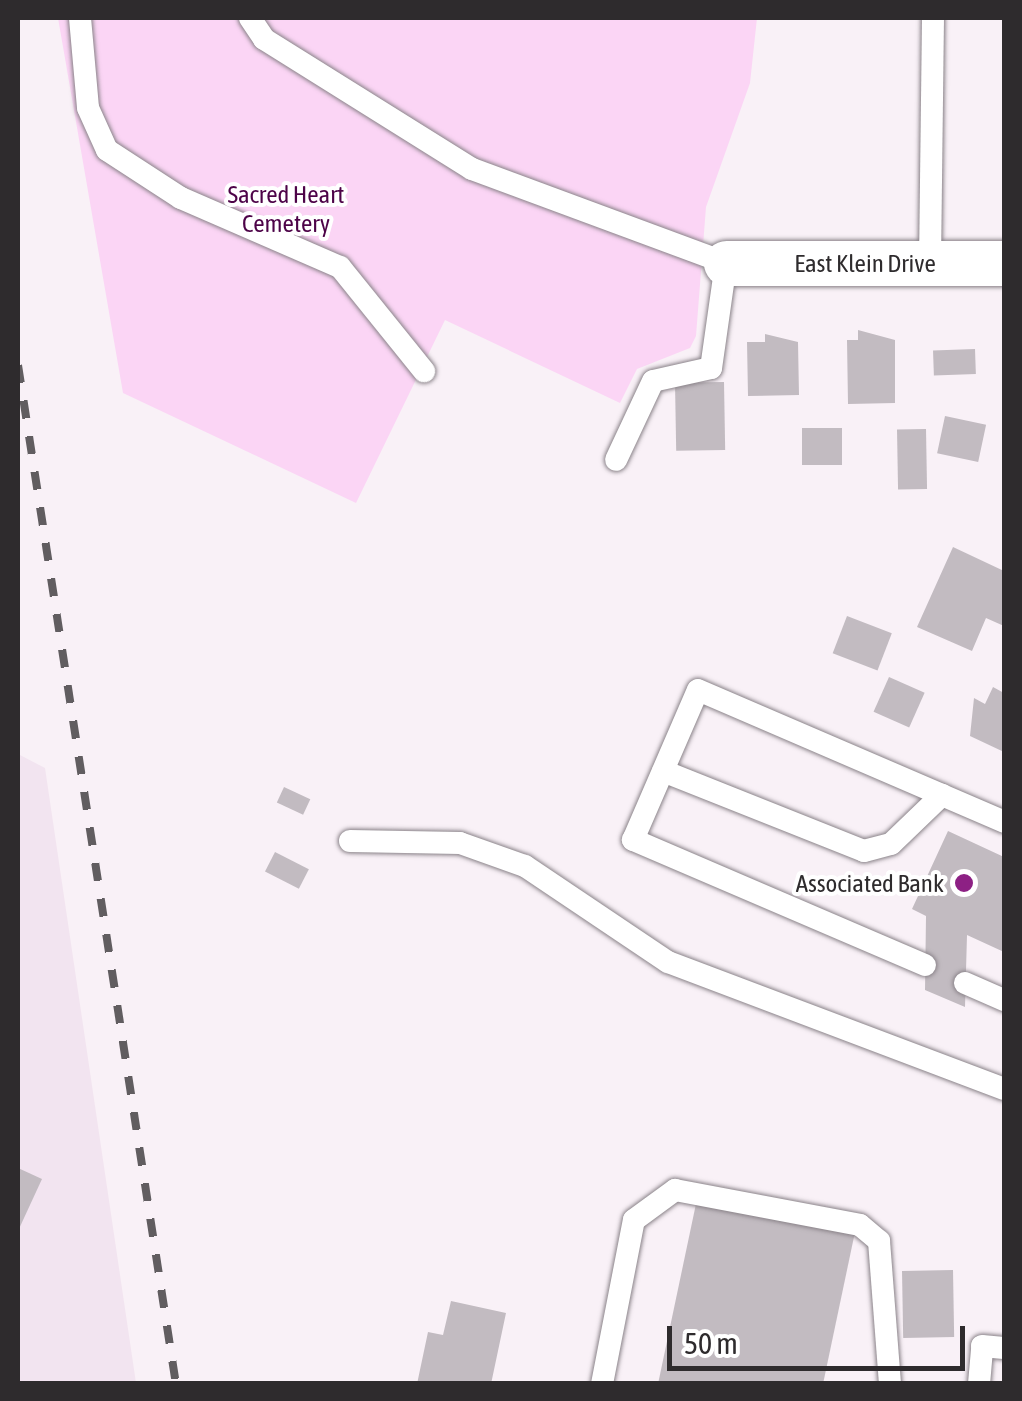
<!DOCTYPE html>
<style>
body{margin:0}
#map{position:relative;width:1022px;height:1401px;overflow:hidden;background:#f9f1f7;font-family:"Asap Condensed",sans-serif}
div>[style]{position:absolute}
.built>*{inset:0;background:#f2e4f0}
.green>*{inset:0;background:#fbd5f5}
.building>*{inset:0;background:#c2bbc1;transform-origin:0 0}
.roads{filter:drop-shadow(0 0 2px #8a8389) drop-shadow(0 0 2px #8a8389)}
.lane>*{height:22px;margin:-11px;padding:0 11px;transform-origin:11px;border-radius:11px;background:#fff}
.street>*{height:45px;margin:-22.5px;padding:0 22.5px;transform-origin:22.5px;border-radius:22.5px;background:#fff}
.rail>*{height:8px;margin-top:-4px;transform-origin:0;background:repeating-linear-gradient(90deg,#615d60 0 18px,transparent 0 36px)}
.dots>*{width:28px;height:28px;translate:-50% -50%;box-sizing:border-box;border:5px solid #fff;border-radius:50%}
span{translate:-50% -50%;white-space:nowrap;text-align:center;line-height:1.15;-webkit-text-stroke:8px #fff;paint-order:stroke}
.park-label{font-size:25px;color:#4d0348}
.street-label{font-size:25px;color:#2e2b2d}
.poi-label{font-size:25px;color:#2e2b2d}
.right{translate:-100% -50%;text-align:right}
.frame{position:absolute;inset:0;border:20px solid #2e2b2d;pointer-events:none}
.scale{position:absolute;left:667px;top:1326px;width:298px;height:45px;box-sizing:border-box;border:5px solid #2e2b2d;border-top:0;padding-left:12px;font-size:30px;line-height:35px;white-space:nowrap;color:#2e2b2d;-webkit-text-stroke:8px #fff;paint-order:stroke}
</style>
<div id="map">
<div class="built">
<i style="clip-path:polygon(18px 754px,45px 768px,136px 1383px,18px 1383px)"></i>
</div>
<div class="green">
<i style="clip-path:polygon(58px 18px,757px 18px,750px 83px,706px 207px,696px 336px,690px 348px,637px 369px,620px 403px,445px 320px,356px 503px,123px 393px)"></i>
</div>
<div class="building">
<i style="clip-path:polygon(858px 330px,895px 340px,895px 403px,848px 404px,847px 340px,858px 340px)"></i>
<i style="clip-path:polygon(765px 334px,798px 342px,799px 395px,748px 396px,747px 342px,765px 342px)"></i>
<i style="left:975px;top:349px;width:25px;height:42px;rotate:88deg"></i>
<i style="left:724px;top:382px;width:68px;height:49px;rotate:89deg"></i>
<i style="left:945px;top:416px;width:42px;height:38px;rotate:12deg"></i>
<i style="left:842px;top:428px;width:37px;height:40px;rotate:90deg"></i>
<i style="left:926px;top:429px;width:60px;height:29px;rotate:89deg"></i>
<i style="clip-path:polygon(953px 547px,1004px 571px,1004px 626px,986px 618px,972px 651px,917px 627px)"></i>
<i style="left:847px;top:616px;width:48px;height:40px;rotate:21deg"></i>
<i style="left:889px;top:677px;width:39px;height:38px;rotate:24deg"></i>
<i style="clip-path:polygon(993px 687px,1004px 693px,1004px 752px,970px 736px,974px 698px,985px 704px)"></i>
<i style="left:284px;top:787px;width:29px;height:17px;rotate:25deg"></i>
<i style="clip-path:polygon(948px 831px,1004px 857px,1004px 952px,967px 935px,965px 1007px,925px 990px,926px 916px,912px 909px)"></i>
<i style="left:275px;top:852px;width:38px;height:22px;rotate:27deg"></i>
<i style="clip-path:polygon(18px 1168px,42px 1179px,18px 1231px)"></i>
<i style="clip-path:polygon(697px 1199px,855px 1232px,823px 1384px,658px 1384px)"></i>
<i style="left:953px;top:1270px;width:67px;height:51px;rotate:89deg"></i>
<i style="clip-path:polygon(451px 1301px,506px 1313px,491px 1384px,417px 1384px,428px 1332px,443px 1335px)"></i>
</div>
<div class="roads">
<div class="lane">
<i style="left:80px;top:18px;width:90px;rotate:84.9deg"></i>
<i style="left:88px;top:108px;width:46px;rotate:65.7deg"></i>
<i style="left:107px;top:150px;width:88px;rotate:33deg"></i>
<i style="left:181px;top:198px;width:173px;rotate:23.5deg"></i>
<i style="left:340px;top:267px;width:134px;rotate:51.1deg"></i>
<i style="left:250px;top:18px;width:25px;rotate:56deg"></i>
<i style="left:264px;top:39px;width:245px;rotate:32deg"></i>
<i style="left:472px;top:169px;width:271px;rotate:20.3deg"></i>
<i style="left:726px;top:263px;width:106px;rotate:98.1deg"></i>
<i style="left:711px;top:368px;width:59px;rotate:167.4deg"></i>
<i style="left:653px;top:381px;width:87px;rotate:115.1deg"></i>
<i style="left:930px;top:263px;width:245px;rotate:-89.3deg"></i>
<i style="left:663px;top:771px;width:216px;rotate:21.7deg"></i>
<i style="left:864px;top:851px;width:28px;rotate:-15deg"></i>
<i style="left:891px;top:844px;width:71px;rotate:-43.9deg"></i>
<i style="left:350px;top:841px;width:110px;rotate:1deg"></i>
<i style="left:460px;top:843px;width:69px;rotate:19.5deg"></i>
<i style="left:525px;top:866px;width:172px;rotate:33.9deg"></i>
<i style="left:668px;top:962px;width:359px;rotate:20.7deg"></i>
<i style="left:925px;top:965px;width:318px;rotate:-156.8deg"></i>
<i style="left:633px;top:840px;width:163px;rotate:-66.6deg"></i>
<i style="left:698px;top:690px;width:333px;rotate:23.3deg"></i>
<i style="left:965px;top:983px;width:43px;rotate:23.6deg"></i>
<i style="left:602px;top:1384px;width:167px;rotate:-79deg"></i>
<i style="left:634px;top:1220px;width:51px;rotate:-36.2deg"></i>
<i style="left:675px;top:1190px;width:188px;rotate:10.7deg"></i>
<i style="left:860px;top:1225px;width:25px;rotate:40deg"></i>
<i style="left:879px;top:1241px;width:143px;rotate:85.6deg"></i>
<i style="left:979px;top:1384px;width:38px;rotate:-85deg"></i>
<i style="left:982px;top:1346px;width:22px;rotate:5deg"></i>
</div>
<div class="street">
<i style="left:726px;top:263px;width:278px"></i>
</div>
</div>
<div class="rail">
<i style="left:18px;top:365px;width:1031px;rotate:81.19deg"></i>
</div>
<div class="dots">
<i style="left:964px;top:883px;background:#8d2084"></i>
</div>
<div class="park-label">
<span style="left:286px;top:209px">Sacred Heart<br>Cemetery</span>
</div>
<div class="street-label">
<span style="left:865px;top:263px">East Klein Drive</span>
</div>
<div class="poi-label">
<span class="right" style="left:944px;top:883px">Associated Bank</span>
</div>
<div class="frame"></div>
<div class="scale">50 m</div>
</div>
